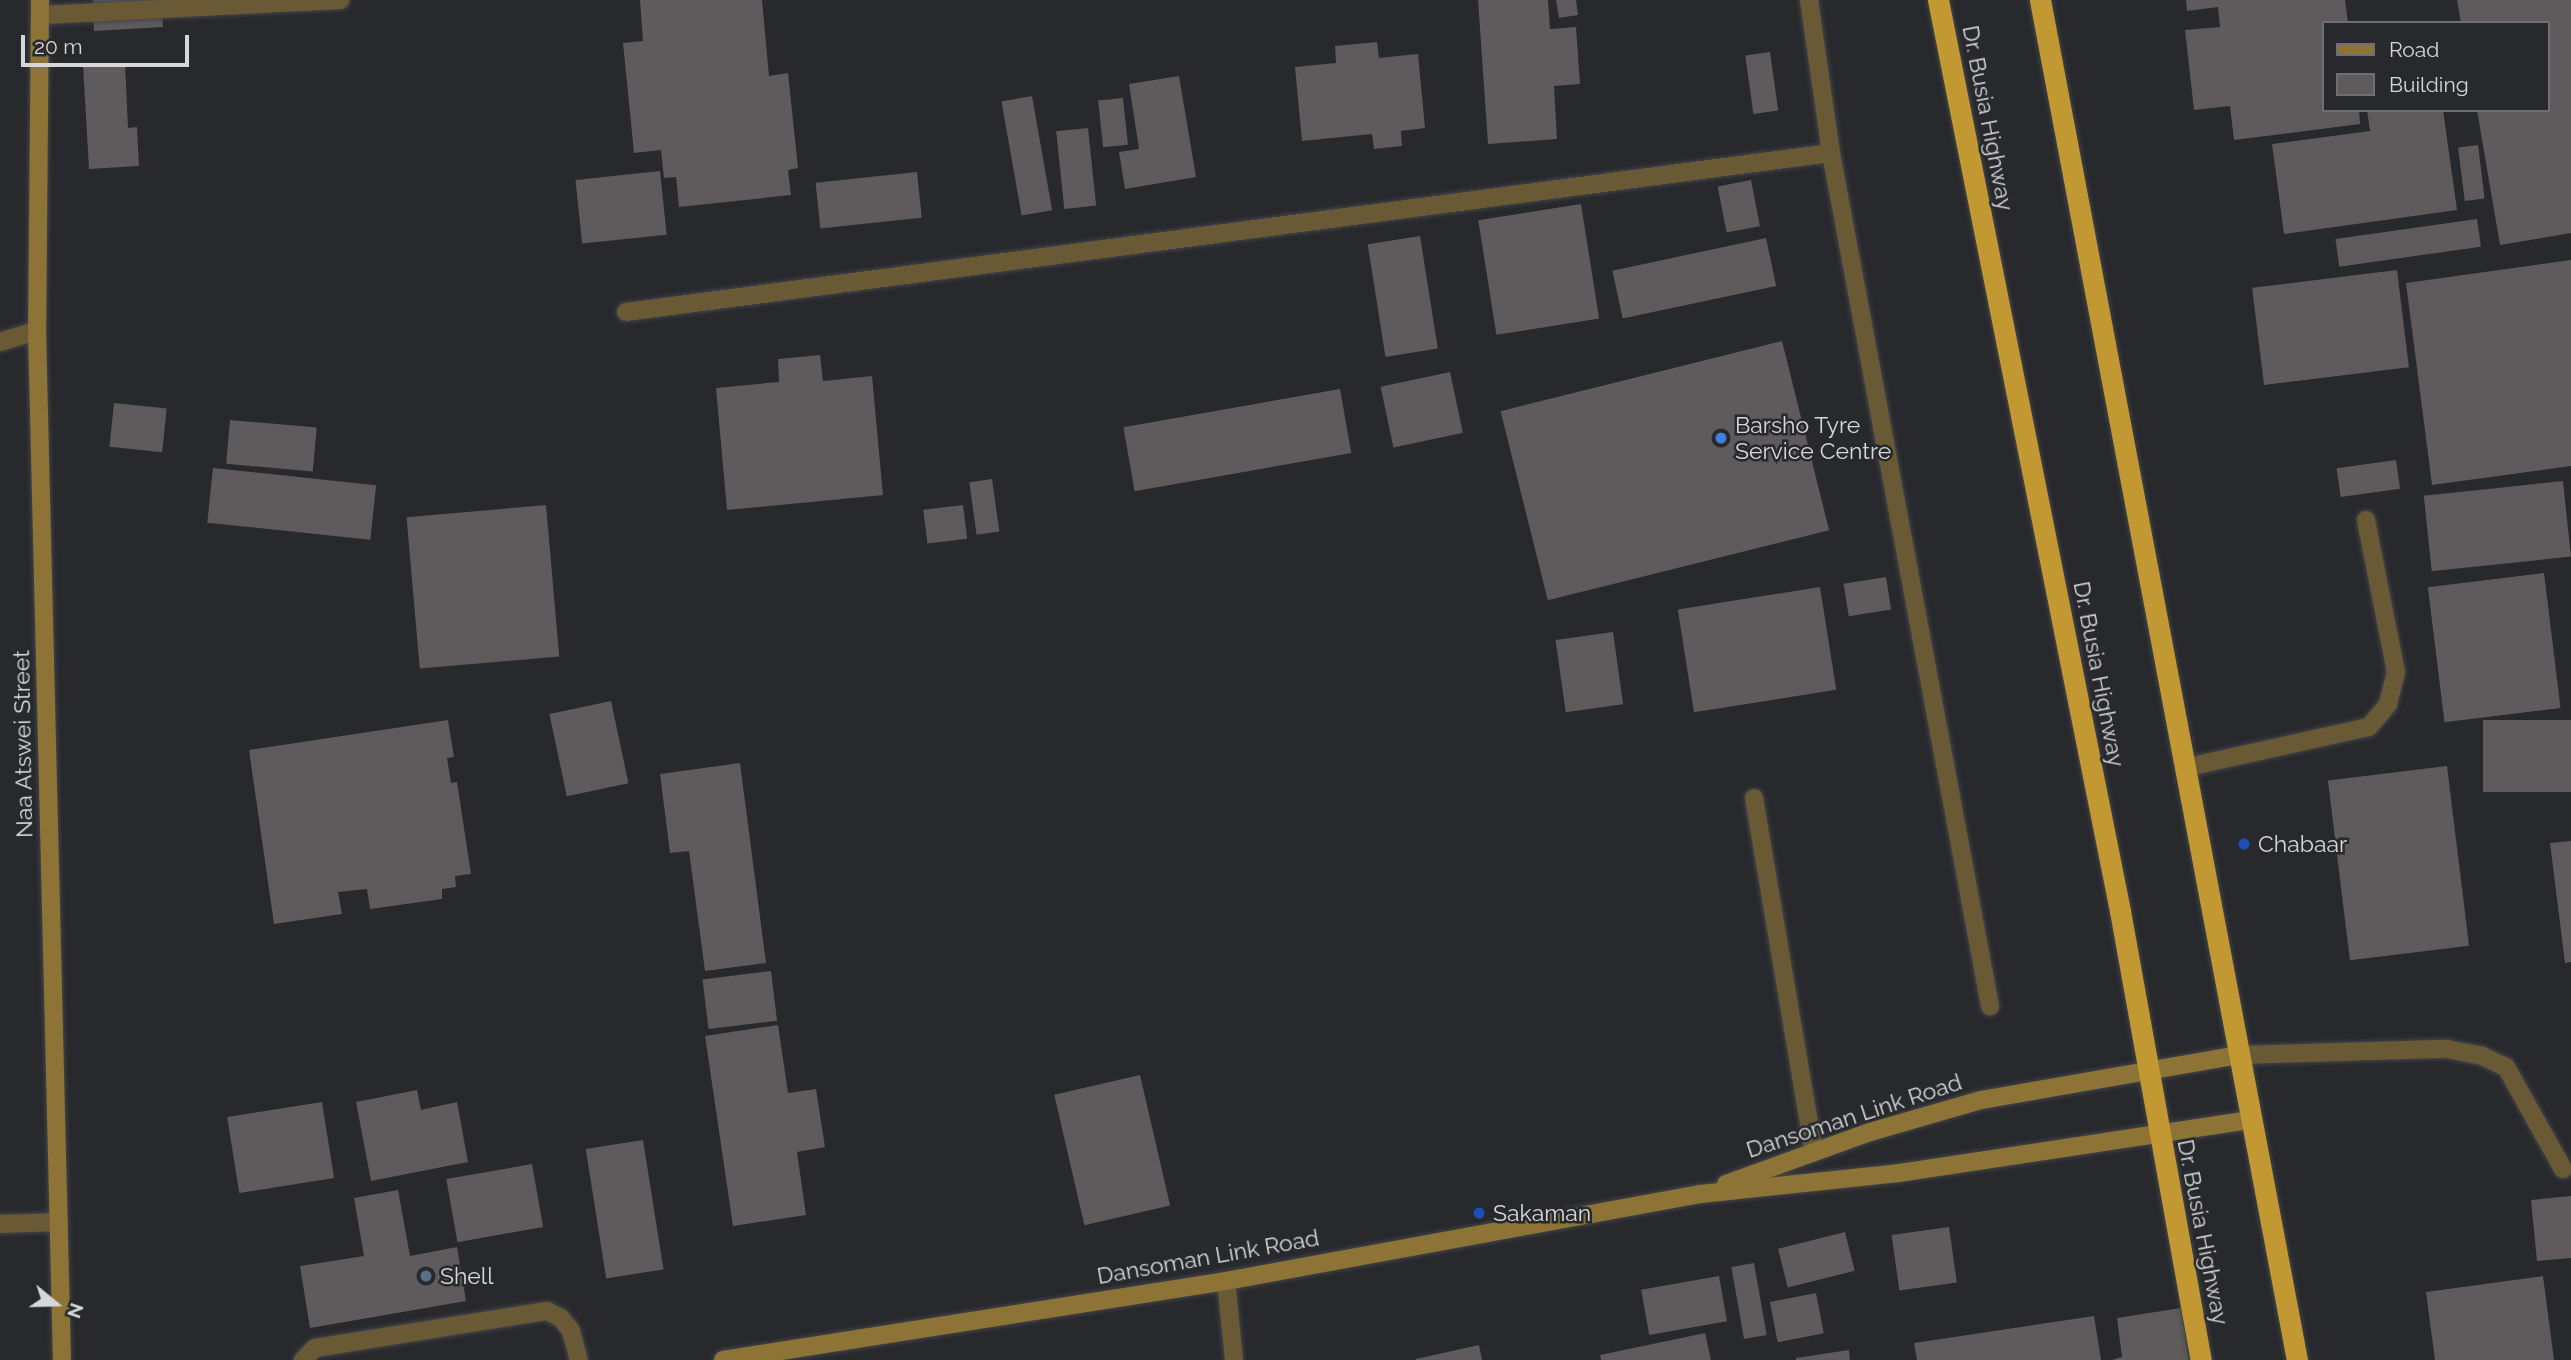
<!DOCTYPE html>
<style>
body{margin:0}
#map{position:relative;width:2571px;height:1360px;overflow:hidden;background:#27292d;font-family:Raleway,sans-serif}
div>[style]{position:absolute}
.building>*{inset:0;background:#5f5a5c;transform-origin:0 0}
.roads{filter:drop-shadow(0 0 2px #434549) drop-shadow(0 0 2px #434549)}
.lane>*{height:18px;margin:-9px;padding:0 9px;transform-origin:9px;border-radius:9px;background:#695935}
.street>*{height:18px;margin:-9px;padding:0 9px;transform-origin:9px;border-radius:9px;background:#695935}
.secondary>*{height:18px;margin:-9px;padding:0 9px;transform-origin:9px;border-radius:9px;background:#8d7336}
.highway>*{height:21px;margin:-10.5px;padding:0 10.5px;transform-origin:10.5px;border-radius:10.5px;background:#c29832}
.dots>*{width:19px;height:19px;translate:-50% -50%;box-sizing:border-box;border:4px solid #27292d;border-radius:50%}
span{translate:-50% -50%;white-space:nowrap;text-align:center;line-height:1.15;-webkit-text-stroke:5px #27292d;paint-order:stroke}
.street-label{font-size:23px;color:#d5d7d9}
.poi-label{font-size:23px;color:#d5d7d9}
.left{translate:0 -50%;text-align:left}
.legend{position:absolute;left:2322px;top:21px;width:228px;height:91px;box-sizing:border-box;background:#27292d;border:2px solid #6d6f72;margin:0;padding:9px 12px;list-style:none;font-size:21px;color:#d5d7d9}
.legend li{display:flex;align-items:center;gap:14px;height:35px}
.legend b{width:35px;border:2px solid #6d6f72}
.north{position:absolute;left:21px;top:1269px;width:70px;height:70px;-webkit-text-stroke:5px #27292d;paint-order:stroke;rotate:109deg;font-size:19px;font-weight:700;line-height:28px;text-align:center;color:#d5d7d9}
.north::after{content:'';display:block;margin:auto;width:24px;height:32px;background:#d5d7d9;clip-path:polygon(50% 0,100% 100%,50% 72%,0 100%)}
.scale{position:absolute;left:21px;top:35px;width:168px;height:32px;box-sizing:border-box;border:4px solid #d5d7d9;border-top:0;padding-left:9px;font-size:21px;line-height:24px;white-space:nowrap;color:#d5d7d9;-webkit-text-stroke:5px #27292d;paint-order:stroke}
</style>
<div id="map">
<div class="building">
<i style="clip-path:polygon(93px 0,161px 0,163px 27px,94px 31px)"></i>
<i style="clip-path:polygon(640px 0,762px 0,769px 76px,788px 73px,798px 168px,788px 170px,791px 195px,679px 207px,676px 177px,664px 178px,661px 150px,634px 153px,623px 43px,643px 41px)"></i>
<i style="clip-path:polygon(1478px 0,1548px 0,1550px 29px,1576px 27px,1580px 84px,1554px 86px,1557px 139px,1488px 144px)"></i>
<i style="clip-path:polygon(1556px 0,1576px 0,1578px 15px,1559px 18px)"></i>
<i style="clip-path:polygon(2186px 0,2345px 0,2348px 23px,2324px 23px,2324px 110px,2359px 110px,2360px 124px,2234px 140px,2230px 106px,2194px 110px,2185px 30px,2220px 27px,2218px 7px,2187px 11px)"></i>
<i style="clip-path:polygon(2457px 0,2571px 0,2571px 233px,2500px 245px,2477px 110px,2548px 110px,2548px 23px,2461px 23px)"></i>
<i style="clip-path:polygon(1377px 42px,1379px 58px,1418px 54px,1425px 128px,1401px 131px,1402px 146px,1374px 149px,1372px 134px,1302px 141px,1295px 67px,1336px 63px,1335px 46px)"></i>
<i style="left:1770px;top:52px;width:59px;height:25px;rotate:82deg"></i>
<i style="clip-path:polygon(125px 63px,128px 128px,137px 127px,139px 166px,89px 169px,83px 65px)"></i>
<i style="clip-path:polygon(1179px 76px,1196px 177px,1125px 189px,1119px 152px,1139px 149px,1129px 84px)"></i>
<i style="left:1032px;top:96px;width:116px;height:31px;rotate:80deg"></i>
<i style="left:1123px;top:98px;width:47px;height:25px;rotate:84deg"></i>
<i style="clip-path:polygon(2367px 110px,2443px 110px,2457px 210px,2284px 234px,2272px 144px,2370px 131px)"></i>
<i style="left:1088px;top:128px;width:78px;height:32px;rotate:84deg"></i>
<i style="left:2478px;top:145px;width:54px;height:20px;rotate:83deg"></i>
<i style="left:660px;top:171px;width:64px;height:85px;rotate:84deg"></i>
<i style="left:917px;top:172px;width:46px;height:102px;rotate:84deg"></i>
<i style="left:1751px;top:180px;width:47px;height:34px;rotate:79deg"></i>
<i style="left:1581px;top:204px;width:116px;height:104px;rotate:81deg"></i>
<i style="left:2477px;top:219px;width:28px;height:143px;rotate:82deg"></i>
<i style="left:1420px;top:236px;width:114px;height:53px;rotate:81deg"></i>
<i style="left:1766px;top:238px;width:49px;height:157px;rotate:78deg"></i>
<i style="clip-path:polygon(2571px 260px,2571px 466px,2432px 485px,2406px 283px)"></i>
<i style="left:2397px;top:270px;width:98px;height:146px;rotate:83deg"></i>
<i style="left:1782px;top:341px;width:195px;height:290px;rotate:76deg"></i>
<i style="clip-path:polygon(820px 355px,823px 381px,872px 376px,883px 495px,727px 510px,716px 388px,779px 382px,778px 359px)"></i>
<i style="left:1450px;top:372px;width:62px;height:71px;rotate:78deg"></i>
<i style="left:1340px;top:389px;width:65px;height:220px;rotate:80deg"></i>
<i style="left:114px;top:403px;width:53px;height:44px;rotate:6deg"></i>
<i style="left:230px;top:420px;width:87px;height:44px;rotate:5deg"></i>
<i style="left:2396px;top:460px;width:29px;height:60px;rotate:82deg"></i>
<i style="left:213px;top:468px;width:164px;height:55px;rotate:6deg"></i>
<i style="left:992px;top:479px;width:53px;height:23px;rotate:82deg"></i>
<i style="left:2563px;top:481px;width:76px;height:140px;rotate:84deg"></i>
<i style="left:546px;top:505px;width:152px;height:140px;rotate:85deg"></i>
<i style="left:963px;top:505px;width:34px;height:40px;rotate:83deg"></i>
<i style="left:2544px;top:573px;width:136px;height:117px;rotate:83deg"></i>
<i style="left:1886px;top:577px;width:33px;height:43px;rotate:81deg"></i>
<i style="left:1820px;top:587px;width:104px;height:144px;rotate:81deg"></i>
<i style="left:1613px;top:632px;width:73px;height:58px;rotate:82deg"></i>
<i style="left:611px;top:701px;width:84px;height:63px;rotate:78deg"></i>
<i style="clip-path:polygon(448px 720px,454px 757px,447px 758px,451px 783px,457px 782px,471px 874px,455px 876px,456px 887px,442px 889px,442px 899px,370px 909px,367px 889px,338px 892px,342px 914px,274px 924px,249px 750px)"></i>
<i style="left:2571px;top:720px;width:72px;height:88px;rotate:90deg"></i>
<i style="clip-path:polygon(740px 763px,766px 963px,705px 971px,689px 851px,670px 853px,660px 774px)"></i>
<i style="left:2447px;top:766px;width:181px;height:120px;rotate:83deg"></i>
<i style="clip-path:polygon(2571px 841px,2571px 962px,2565px 963px,2550px 843px)"></i>
<i style="left:771px;top:971px;width:50px;height:69px;rotate:83deg"></i>
<i style="clip-path:polygon(778px 1025px,788px 1093px,816px 1089px,825px 1147px,797px 1152px,806px 1215px,733px 1226px,705px 1036px)"></i>
<i style="left:1140px;top:1075px;width:134px;height:88px;rotate:77deg"></i>
<i style="clip-path:polygon(417px 1090px,421px 1110px,457px 1102px,468px 1162px,371px 1181px,356px 1102px)"></i>
<i style="left:322px;top:1102px;width:77px;height:96px;rotate:81deg"></i>
<i style="left:643px;top:1140px;width:131px;height:58px;rotate:81deg"></i>
<i style="left:532px;top:1164px;width:64px;height:87px;rotate:80deg"></i>
<i style="clip-path:polygon(398px 1190px,410px 1256px,457px 1247px,466px 1301px,310px 1328px,300px 1266px,364px 1256px,354px 1198px)"></i>
<i style="clip-path:polygon(2571px 1196px,2571px 1258px,2537px 1261px,2531px 1200px)"></i>
<i style="left:1949px;top:1227px;width:56px;height:58px;rotate:82deg"></i>
<i style="left:1845px;top:1232px;width:40px;height:69px;rotate:76deg"></i>
<i style="left:1754px;top:1263px;width:73px;height:23px;rotate:80deg"></i>
<i style="left:1719px;top:1276px;width:46px;height:79px;rotate:80deg"></i>
<i style="clip-path:polygon(2543px 1276px,2554px 1360px,2435px 1360px,2426px 1292px)"></i>
<i style="left:1816px;top:1293px;width:41px;height:47px;rotate:79deg"></i>
<i style="clip-path:polygon(2181px 1308px,2189px 1360px,2112px 1360px,2122px 1357px,2117px 1318px)"></i>
<i style="clip-path:polygon(2094px 1316px,2101px 1360px,1917px 1360px,1914px 1343px)"></i>
<i style="clip-path:polygon(1705px 1333px,1711px 1360px,1601px 1360px,1600px 1355px)"></i>
<i style="clip-path:polygon(1479px 1345px,1482px 1360px,1416px 1360px,1416px 1359px)"></i>
<i style="clip-path:polygon(1849px 1350px,1850px 1360px,1796px 1360px,1796px 1358px)"></i>
</div>
<div class="roads">
<div class="lane">
<i style="left:1809px;top:0;width:155px;rotate:81.8deg"></i>
<i style="left:1831px;top:153px;width:868px;rotate:79.44deg"></i>
<i style="left:42px;top:15px;width:299px;rotate:-2.9deg"></i>
<i style="left:626px;top:312px;width:1215px;rotate:-7.52deg"></i>
<i style="left:2188px;top:767px;width:185px;rotate:-12.5deg"></i>
<i style="left:2369px;top:727px;width:30px;rotate:-50deg"></i>
<i style="left:2388px;top:704px;width:33px;rotate:-76deg"></i>
<i style="left:2396px;top:672px;width:155px;rotate:-101.2deg"></i>
<i style="left:1754px;top:798px;width:359px;rotate:80.4deg"></i>
<i style="left:2239px;top:1055px;width:208px;rotate:-1.7deg"></i>
<i style="left:2447px;top:1049px;width:36px;rotate:11deg"></i>
<i style="left:2482px;top:1056px;width:26px;rotate:25deg"></i>
<i style="left:2506px;top:1067px;width:117px;rotate:60.8deg"></i>
<i style="left:0;top:1224px;width:59px;rotate:-1.9deg"></i>
<i style="left:303px;top:1360px;width:17px;rotate:-45deg"></i>
<i style="left:315px;top:1348px;width:235px;rotate:-9.1deg"></i>
<i style="left:547px;top:1311px;width:16px;rotate:27deg"></i>
<i style="left:561px;top:1318px;width:16px;rotate:52deg"></i>
<i style="left:571px;top:1331px;width:30px;rotate:75deg"></i>
</div>
<div class="street">
<i style="left:0;top:342px;width:39px;rotate:-17deg"></i>
<i style="left:1226px;top:1281px;width:79px;rotate:84.2deg"></i>
</div>
<div class="secondary">
<i style="left:40px;top:0;width:331px;rotate:90.5deg"></i>
<i style="left:37px;top:331px;width:1029px;rotate:88.61deg"></i>
<i style="left:1726px;top:1184px;width:153px;rotate:-19.9deg"></i>
<i style="left:1870px;top:1132px;width:116px;rotate:-16.1deg"></i>
<i style="left:1981px;top:1100px;width:262px;rotate:-9.9deg"></i>
<i style="left:723px;top:1360px;width:509px;rotate:-8.93deg"></i>
<i style="left:1226px;top:1281px;width:482px;rotate:-10.4deg"></i>
<i style="left:1700px;top:1194px;width:200px;rotate:-6deg"></i>
<i style="left:1899px;top:1173px;width:355px;rotate:-8.6deg"></i>
</div>
<div class="highway">
<i style="left:1938px;top:0;width:929px;rotate:78.7deg"></i>
<i style="left:2120px;top:911px;width:456px;rotate:79.8deg"></i>
<i style="left:2040px;top:0;width:1384px;rotate:79.3deg"></i>
</div>
</div>
<div class="dots">
<i style="left:1721px;top:438px;background:#3f7fe0"></i>
<i style="left:2244px;top:844px;background:#1a4fb4"></i>
<i style="left:1479px;top:1213px;background:#1a4fb4"></i>
<i style="left:426px;top:1276px;background:#5c6f8a"></i>
</div>
<div class="street-label">
<span style="left:1988px;top:118px;rotate:79deg">Dr. Busia Highway</span>
<span style="left:2099px;top:674px;rotate:79deg">Dr. Busia Highway</span>
<span style="left:23px;top:744px;rotate:-91deg">Naa Atswei Street</span>
<span style="left:1854px;top:1116px;rotate:-18deg">Dansoman Link Road</span>
<span style="left:2203px;top:1232px;rotate:79deg">Dr. Busia Highway</span>
<span style="left:1208px;top:1257px;rotate:-10deg">Dansoman Link Road</span>
</div>
<div class="poi-label">
<span class="left" style="left:1735px;top:438px">Barsho Tyre<br>Service Centre</span>
<span class="left" style="left:2258px;top:844px">Chabaar</span>
<span class="left" style="left:1493px;top:1213px">Sakaman</span>
<span class="left" style="left:440px;top:1276px">Shell</span>
</div>
<ul class="legend">
<li><b style="height:9px;background:#8d7336"></b>Road</li>
<li><b style="height:19px;background:#5f5a5c"></b>Building</li>
</ul>
<div class="north">N</div>
<div class="scale">20 m</div>
</div>
